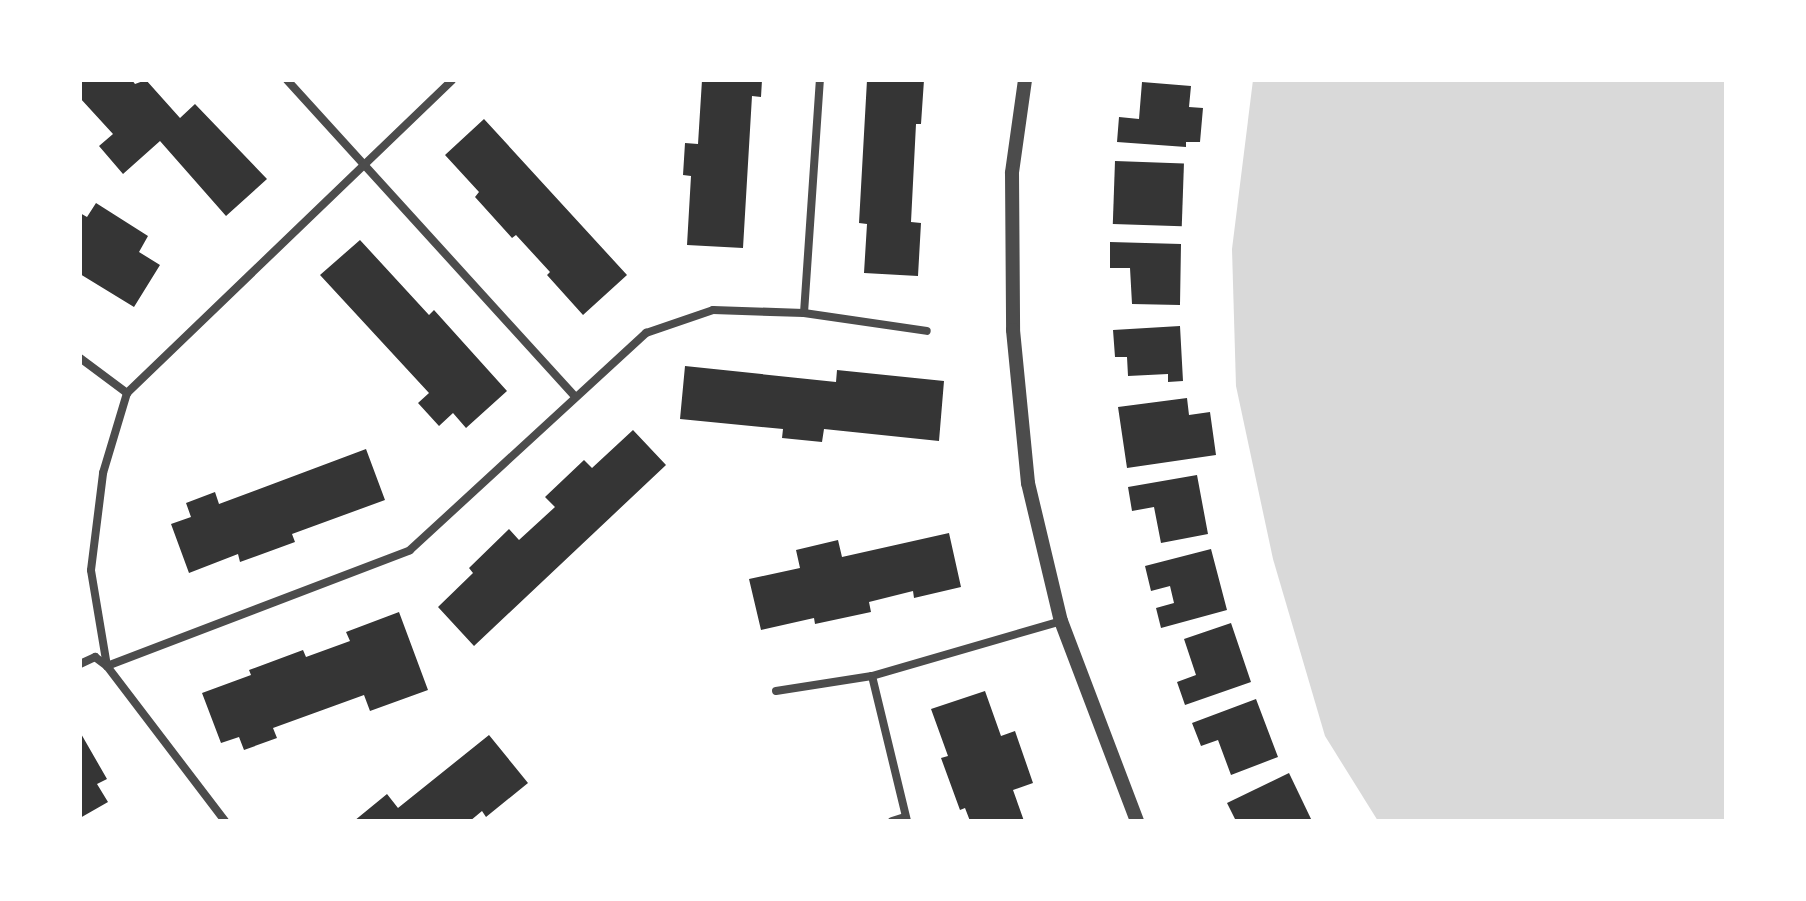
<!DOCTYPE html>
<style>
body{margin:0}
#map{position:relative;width:1806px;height:901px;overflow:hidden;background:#fff;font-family:"PT Sans Narrow",sans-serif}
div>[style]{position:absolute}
.water>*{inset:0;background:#d9d9d9}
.building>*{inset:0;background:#353535;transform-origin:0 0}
.minor>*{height:8px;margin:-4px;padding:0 4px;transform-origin:4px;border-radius:4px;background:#4c4c4c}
.tertiary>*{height:14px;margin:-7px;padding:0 7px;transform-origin:7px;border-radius:7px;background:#4c4c4c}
span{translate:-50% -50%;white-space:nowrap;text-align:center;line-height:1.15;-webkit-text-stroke:8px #fff;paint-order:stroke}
.frame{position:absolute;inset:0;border:82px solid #fff;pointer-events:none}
</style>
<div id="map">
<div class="water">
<i style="clip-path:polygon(1253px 80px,1726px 80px,1726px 821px,1378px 821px,1325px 736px,1273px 559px,1236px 386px,1232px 249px)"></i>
</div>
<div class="building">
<i style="clip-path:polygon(80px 80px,132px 80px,135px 84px,146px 80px,180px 118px,195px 104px,267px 179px,226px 216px,160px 141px,123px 174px,99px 146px,113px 134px,80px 98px)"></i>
<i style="clip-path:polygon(702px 80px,762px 80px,761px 97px,752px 96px,743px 248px,687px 245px,691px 176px,683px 175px,685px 143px,698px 144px)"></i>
<i style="clip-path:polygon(867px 80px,924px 80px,921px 124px,916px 124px,911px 222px,921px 223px,918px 276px,864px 273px,867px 224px,859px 223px)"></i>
<i style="clip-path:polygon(1142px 82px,1191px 86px,1189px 107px,1203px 108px,1200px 142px,1186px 142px,1186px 147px,1117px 142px,1119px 117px,1139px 119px)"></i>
<i style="clip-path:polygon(484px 119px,627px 275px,583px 315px,547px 275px,550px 272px,516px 235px,512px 238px,475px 197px,479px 192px,445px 155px)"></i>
<i style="left:1115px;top:161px;width:69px;height:63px;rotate:2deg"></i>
<i style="clip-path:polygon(96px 203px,148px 236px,139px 252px,160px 265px,134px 307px,80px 274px,80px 213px,87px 217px)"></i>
<i style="clip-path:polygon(360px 240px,429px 315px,434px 310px,507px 391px,466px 428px,453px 413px,439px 426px,418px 403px,429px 393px,320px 275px)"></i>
<i style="clip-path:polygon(1110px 242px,1181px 244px,1180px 305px,1132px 304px,1130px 268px,1110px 268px)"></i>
<i style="clip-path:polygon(1180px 326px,1183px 381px,1168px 382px,1168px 374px,1128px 376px,1127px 357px,1115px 357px,1113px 330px)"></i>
<i style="clip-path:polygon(685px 366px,836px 382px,837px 370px,944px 381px,939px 441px,824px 429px,822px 442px,782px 438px,783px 429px,680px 419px)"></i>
<i style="clip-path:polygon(1187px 398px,1189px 415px,1210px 412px,1216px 455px,1127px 468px,1118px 407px)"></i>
<i style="clip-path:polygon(633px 430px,666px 465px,474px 646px,438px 607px,473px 573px,469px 568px,509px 529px,519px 540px,555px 507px,545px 497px,584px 460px,592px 468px)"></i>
<i style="clip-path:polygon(366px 449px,385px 500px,292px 534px,295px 542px,240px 562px,238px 554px,189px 573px,171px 524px,191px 517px,186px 503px,215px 492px,219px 504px)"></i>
<i style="clip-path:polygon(1197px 475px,1208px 534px,1161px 543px,1154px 507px,1132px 511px,1128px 487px)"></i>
<i style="clip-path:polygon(949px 533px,961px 587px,914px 598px,913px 591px,869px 602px,871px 612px,815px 624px,814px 618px,761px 630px,749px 579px,800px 568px,796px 550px,838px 540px,842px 557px)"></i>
<i style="clip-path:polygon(1211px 549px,1227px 610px,1161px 628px,1156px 608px,1174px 603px,1170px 586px,1151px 591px,1145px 566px)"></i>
<i style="clip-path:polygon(399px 612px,428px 690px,370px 711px,364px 695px,273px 728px,277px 738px,244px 750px,239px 737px,221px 743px,202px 693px,251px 675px,249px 670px,303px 650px,306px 657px,350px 641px,346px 632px)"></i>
<i style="clip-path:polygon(1231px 623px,1251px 682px,1185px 705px,1177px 682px,1196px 675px,1184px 639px)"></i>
<i style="clip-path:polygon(985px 691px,1001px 736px,1015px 731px,1033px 783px,1013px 790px,1024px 821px,970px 821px,965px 808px,960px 810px,941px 758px,948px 756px,931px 709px)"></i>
<i style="clip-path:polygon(1256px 699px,1278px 757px,1231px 775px,1218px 740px,1201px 746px,1192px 723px)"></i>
<i style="clip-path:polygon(80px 732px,107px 779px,97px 784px,108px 802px,80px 818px)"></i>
<i style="clip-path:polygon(489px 735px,528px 783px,486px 817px,482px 811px,470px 821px,354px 821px,387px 794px,398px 808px)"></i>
<i style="clip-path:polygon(1289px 773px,1312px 821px,1236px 821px,1227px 803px)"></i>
</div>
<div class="minor">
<i style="left:287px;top:80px;width:428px;rotate:47.7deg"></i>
<i style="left:804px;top:313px;width:234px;rotate:-86.1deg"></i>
<i style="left:80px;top:358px;width:59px;rotate:36.7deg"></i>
<i style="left:80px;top:664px;width:17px;rotate:-25deg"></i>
<i style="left:95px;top:657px;width:15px;rotate:37deg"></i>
<i style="left:107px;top:666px;width:324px;rotate:-20.9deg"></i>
<i style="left:410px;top:550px;width:321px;rotate:-42.6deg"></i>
<i style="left:646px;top:333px;width:71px;rotate:-18.9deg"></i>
<i style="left:713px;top:310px;width:91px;rotate:1.9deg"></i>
<i style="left:804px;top:313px;width:124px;rotate:8.3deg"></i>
<i style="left:872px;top:676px;width:149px;rotate:76.4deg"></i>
<i style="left:776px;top:691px;width:97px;rotate:-8.9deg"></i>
<i style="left:872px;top:676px;width:197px;rotate:-16.2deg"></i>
<i style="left:225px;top:821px;width:195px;rotate:-127.3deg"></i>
<i style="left:107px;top:666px;width:97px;rotate:-99.5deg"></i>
<i style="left:91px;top:570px;width:98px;rotate:-82.9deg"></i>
<i style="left:103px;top:473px;width:84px;rotate:-73.3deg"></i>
<i style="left:127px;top:393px;width:451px;rotate:-43.9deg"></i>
<i style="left:892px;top:821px;width:14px;rotate:-17deg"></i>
</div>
<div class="tertiary">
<i style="left:1025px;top:80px;width:94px;rotate:98deg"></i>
<i style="left:1012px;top:173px;width:157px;rotate:89.6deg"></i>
<i style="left:1013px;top:330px;width:154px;rotate:84.4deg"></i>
<i style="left:1028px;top:483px;width:142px;rotate:76.6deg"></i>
<i style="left:1061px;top:621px;width:214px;rotate:69.2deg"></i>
</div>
<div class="frame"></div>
</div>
